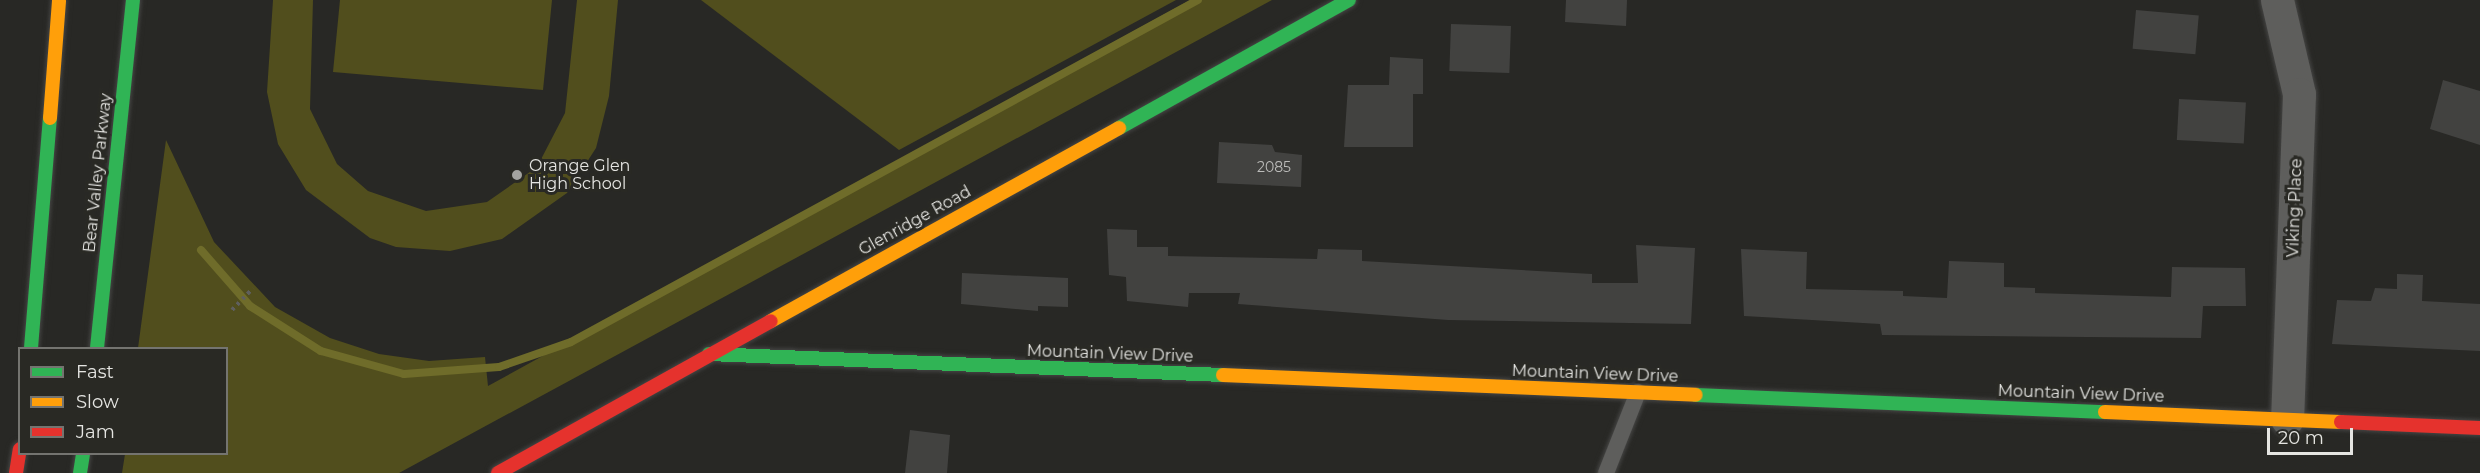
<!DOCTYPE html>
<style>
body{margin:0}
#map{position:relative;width:2480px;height:473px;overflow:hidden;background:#282825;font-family:Montserrat,sans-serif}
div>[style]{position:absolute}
.green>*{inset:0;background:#514e1d}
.stream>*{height:8px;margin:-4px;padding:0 4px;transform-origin:4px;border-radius:4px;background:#6f6c2a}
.building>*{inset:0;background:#424240;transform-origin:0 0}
.path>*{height:4px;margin-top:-2px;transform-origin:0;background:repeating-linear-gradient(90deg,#5f5f5e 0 3px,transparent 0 7.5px)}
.roads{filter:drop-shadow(0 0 2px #454544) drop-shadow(0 0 2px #454544)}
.lane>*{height:16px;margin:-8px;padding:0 8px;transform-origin:8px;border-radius:8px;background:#5e5e5c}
.street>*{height:33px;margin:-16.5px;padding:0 16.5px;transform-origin:16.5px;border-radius:16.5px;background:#5e5e5c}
.fast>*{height:14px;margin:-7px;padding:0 7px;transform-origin:7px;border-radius:7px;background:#30b455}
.slow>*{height:14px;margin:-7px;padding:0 7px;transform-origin:7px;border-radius:7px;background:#ff9f0a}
.jam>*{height:14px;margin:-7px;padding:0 7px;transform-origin:7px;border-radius:7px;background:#e5322d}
.dots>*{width:16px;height:16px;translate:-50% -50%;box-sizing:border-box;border:3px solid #292924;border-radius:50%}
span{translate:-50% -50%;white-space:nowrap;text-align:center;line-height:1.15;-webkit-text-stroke:6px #292924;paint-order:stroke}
.number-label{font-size:14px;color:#bcbcba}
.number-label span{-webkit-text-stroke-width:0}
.poi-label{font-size:16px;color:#e5e5e2}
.left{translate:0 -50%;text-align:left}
.street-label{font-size:16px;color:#e5e5e2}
.legend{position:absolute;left:18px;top:347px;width:210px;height:108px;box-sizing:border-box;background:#292924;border:2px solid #747470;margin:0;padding:8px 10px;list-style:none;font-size:18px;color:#e5e5e2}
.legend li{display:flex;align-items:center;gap:12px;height:30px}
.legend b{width:30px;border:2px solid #747470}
.scale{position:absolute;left:2267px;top:428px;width:86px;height:27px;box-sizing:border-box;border:3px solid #e5e5e2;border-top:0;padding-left:8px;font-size:18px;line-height:21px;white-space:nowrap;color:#e5e5e2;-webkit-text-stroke:4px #292924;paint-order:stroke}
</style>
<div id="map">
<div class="green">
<i style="clip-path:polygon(273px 0,313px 0,310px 109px,337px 164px,368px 191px,426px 211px,487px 202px,537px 167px,565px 113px,577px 0,618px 0,609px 96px,596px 148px,567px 193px,502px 239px,450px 251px,396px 247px,370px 238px,306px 190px,278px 144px,267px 92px)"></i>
<i style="clip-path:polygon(340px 0,552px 0,543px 90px,333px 72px)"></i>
<i style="clip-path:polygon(701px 0,1176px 0,899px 150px)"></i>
<i style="clip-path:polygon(1190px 0,1272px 0,399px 473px,122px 473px,125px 454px,226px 454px,226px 348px,138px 348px,166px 140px,214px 242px,275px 307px,330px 338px,379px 354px,429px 361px,485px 357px,488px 386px)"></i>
</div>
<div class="stream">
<i style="left:201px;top:250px;width:74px;rotate:48.8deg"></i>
<i style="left:250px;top:306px;width:84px;rotate:32.4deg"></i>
<i style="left:321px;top:351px;width:86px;rotate:15.5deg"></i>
<i style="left:404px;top:374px;width:95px;rotate:-4.2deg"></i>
<i style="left:499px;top:367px;width:76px;rotate:-19.1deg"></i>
<i style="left:571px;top:342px;width:714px;rotate:-28.61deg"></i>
</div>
<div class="building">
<i style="clip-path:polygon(1566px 0,1627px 0,1626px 26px,1565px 22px)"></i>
<i style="left:2136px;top:10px;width:63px;height:39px;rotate:5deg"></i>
<i style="left:1451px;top:24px;width:60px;height:47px;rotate:2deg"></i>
<i style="clip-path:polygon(1390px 57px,1423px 59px,1423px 94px,1413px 94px,1413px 147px,1344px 147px,1348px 85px,1389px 85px)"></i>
<i style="clip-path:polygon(2443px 80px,2480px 91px,2480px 145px,2430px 129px)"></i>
<i style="left:2179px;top:99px;width:67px;height:41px;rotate:3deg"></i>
<i style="clip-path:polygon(1219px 142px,1272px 145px,1275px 152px,1302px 155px,1301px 187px,1217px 183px)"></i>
<i style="clip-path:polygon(1107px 229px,1137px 230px,1137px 247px,1168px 247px,1168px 256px,1317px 259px,1318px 249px,1362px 250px,1362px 261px,1592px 274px,1592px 283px,1638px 283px,1636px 245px,1695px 248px,1691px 324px,1448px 320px,1238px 304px,1240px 293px,1189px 293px,1188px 307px,1127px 301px,1126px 277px,1109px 275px)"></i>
<i style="clip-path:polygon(1741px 249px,1807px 252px,1806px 289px,1903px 291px,1903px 296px,1947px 298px,1949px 261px,2004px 263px,2004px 287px,2035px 288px,2035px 293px,2171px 297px,2172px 267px,2245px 268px,2246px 306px,2203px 306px,2201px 338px,1882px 335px,1880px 324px,1744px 316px)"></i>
<i style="clip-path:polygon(962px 273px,1068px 278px,1068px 307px,1038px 306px,1038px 311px,961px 304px)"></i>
<i style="clip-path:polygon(2397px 274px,2423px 275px,2422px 301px,2480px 304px,2480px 351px,2332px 344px,2337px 300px,2371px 301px,2375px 288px,2397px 289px)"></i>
<i style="clip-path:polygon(910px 430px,950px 435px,947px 473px,905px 473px)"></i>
</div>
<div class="path">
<i style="left:232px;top:310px;width:30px;rotate:-46deg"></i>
</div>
<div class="roads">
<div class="lane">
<i style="left:1606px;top:473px;width:87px;rotate:-68.4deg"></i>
</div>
<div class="street">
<i style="left:2277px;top:0;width:97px;rotate:76.8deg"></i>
<i style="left:2299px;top:94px;width:325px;rotate:92.1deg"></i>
</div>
<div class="fast">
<i style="left:1119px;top:128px;width:263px;rotate:-29.1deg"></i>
<i style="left:31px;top:348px;width:231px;rotate:-85.3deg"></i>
<i style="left:97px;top:348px;width:350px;rotate:-84.1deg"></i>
<i style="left:709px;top:354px;width:514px;rotate:2.34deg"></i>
<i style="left:1696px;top:395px;width:409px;rotate:2.4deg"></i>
<i style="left:80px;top:473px;width:19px;rotate:-81deg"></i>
</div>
<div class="slow">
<i style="left:50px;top:118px;width:118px;rotate:-85.6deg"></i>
<i style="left:771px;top:321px;width:398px;rotate:-29deg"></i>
<i style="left:1223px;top:375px;width:473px;rotate:2.4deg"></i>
<i style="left:2105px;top:412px;width:236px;rotate:2.4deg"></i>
</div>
<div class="jam">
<i style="left:2341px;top:422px;width:139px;rotate:2.5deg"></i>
<i style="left:16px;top:473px;width:24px;rotate:-81deg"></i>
<i style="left:498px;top:473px;width:312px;rotate:-29.1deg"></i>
</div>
</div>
<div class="dots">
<i style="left:517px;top:175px;background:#a3a3a0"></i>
</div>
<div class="number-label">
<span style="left:1274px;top:167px">2085</span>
</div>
<div class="poi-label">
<span class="left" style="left:529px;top:175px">Orange Glen<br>High School</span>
</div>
<div class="street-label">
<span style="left:98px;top:173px;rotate:-84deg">Bear Valley Parkway</span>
<span style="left:2295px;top:208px;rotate:-88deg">Viking Place</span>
<span style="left:915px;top:221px;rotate:-29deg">Glenridge Road</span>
<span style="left:1110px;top:354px;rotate:2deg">Mountain View Drive</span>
<span style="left:1595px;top:374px;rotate:2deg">Mountain View Drive</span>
<span style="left:2081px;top:394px;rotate:2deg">Mountain View Drive</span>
</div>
<ul class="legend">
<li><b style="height:8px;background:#30b455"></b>Fast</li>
<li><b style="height:8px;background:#ff9f0a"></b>Slow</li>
<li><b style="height:8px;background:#e5322d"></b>Jam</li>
</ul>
<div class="scale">20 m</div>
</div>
